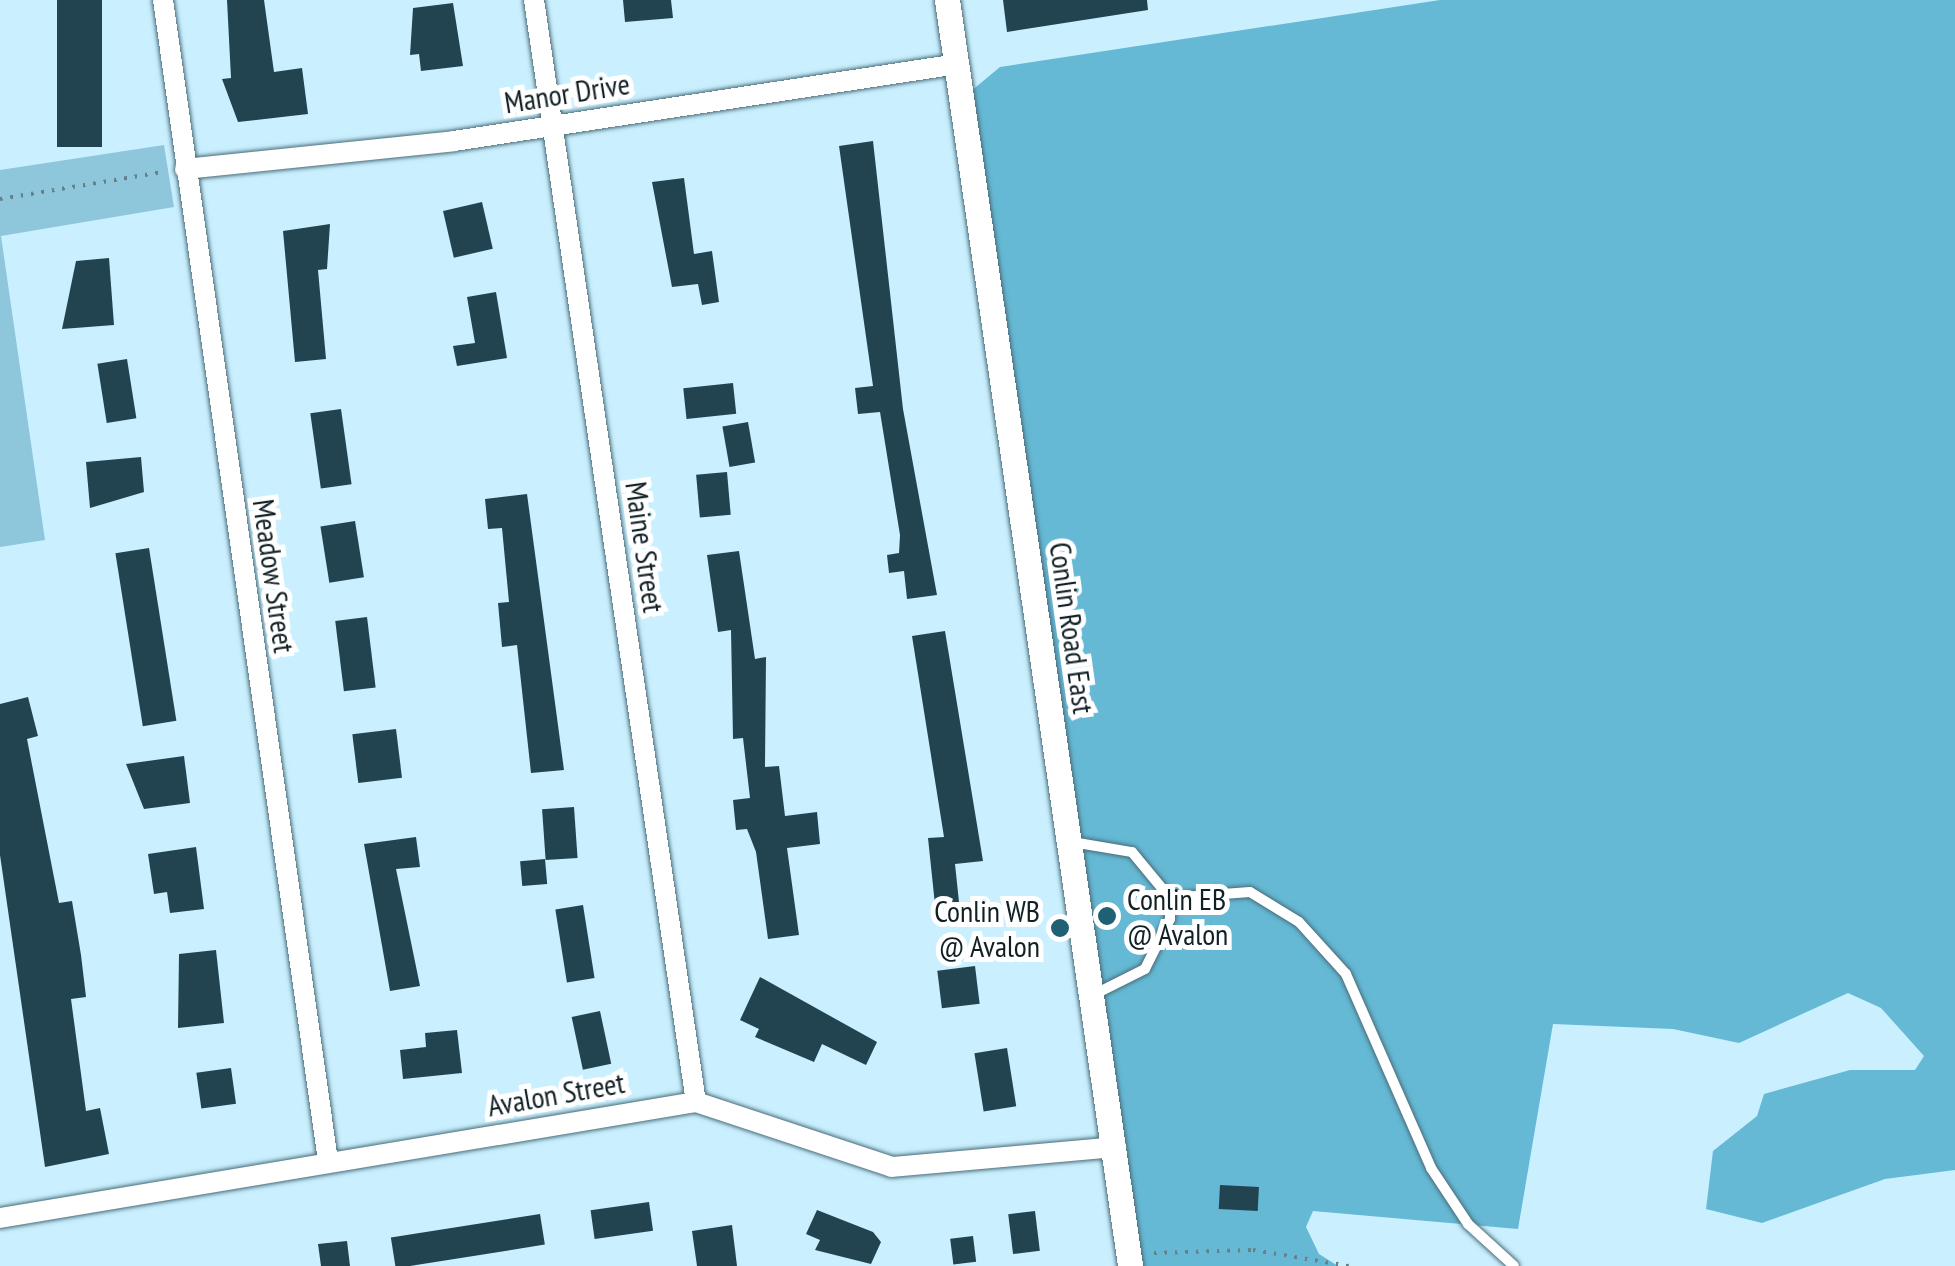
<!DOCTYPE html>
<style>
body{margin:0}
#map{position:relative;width:1955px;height:1266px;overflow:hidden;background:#caf0ff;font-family:"PT Sans Narrow",sans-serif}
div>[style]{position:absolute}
.green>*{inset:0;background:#8ec6db}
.forest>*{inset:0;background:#65b9d5}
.building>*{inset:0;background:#224450;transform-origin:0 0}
.path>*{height:4px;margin-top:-2px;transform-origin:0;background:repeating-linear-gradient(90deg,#668089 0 2.5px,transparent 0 10.5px)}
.roads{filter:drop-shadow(0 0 2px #4a6c79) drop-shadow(0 0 2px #4a6c79)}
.service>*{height:10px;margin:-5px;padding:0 5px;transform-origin:5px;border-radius:5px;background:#fff}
.minor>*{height:20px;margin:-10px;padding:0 10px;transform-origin:10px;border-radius:10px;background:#fff}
.tertiary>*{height:25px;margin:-12.5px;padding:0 12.5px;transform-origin:12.5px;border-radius:12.5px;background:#fff}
.dots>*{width:28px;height:28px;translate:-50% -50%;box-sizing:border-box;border:5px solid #fff;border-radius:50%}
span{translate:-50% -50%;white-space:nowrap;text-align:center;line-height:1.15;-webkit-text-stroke:10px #fff;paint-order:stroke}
.street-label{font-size:30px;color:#112025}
.poi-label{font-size:30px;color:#112025}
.left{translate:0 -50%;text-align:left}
.right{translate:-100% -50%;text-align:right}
</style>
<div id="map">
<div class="green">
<i style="clip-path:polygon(164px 145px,174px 207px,1px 236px,45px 540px,0 547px,0 170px)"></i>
</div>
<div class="forest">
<i style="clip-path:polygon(1440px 0,1955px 0,1955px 1170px,1885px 1179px,1762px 1223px,1706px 1209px,1713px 1151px,1757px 1116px,1764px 1094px,1850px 1070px,1915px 1070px,1924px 1056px,1881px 1008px,1848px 993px,1739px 1043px,1673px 1029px,1553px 1024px,1518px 1229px,1313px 1211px,1306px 1227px,1319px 1254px,1338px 1266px,1130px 1266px,964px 97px,1000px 67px)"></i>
</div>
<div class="building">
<i style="left:57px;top:0;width:45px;height:147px"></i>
<i style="clip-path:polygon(227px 0,264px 0,274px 72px,302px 68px,308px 114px,238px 122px,222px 79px,231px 78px)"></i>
<i style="clip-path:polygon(623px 0,671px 0,673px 18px,625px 22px)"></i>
<i style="clip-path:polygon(1003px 0,1147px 0,1148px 10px,1007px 32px)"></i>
<i style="clip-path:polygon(453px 3px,463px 66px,421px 71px,419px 54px,410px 55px,413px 8px)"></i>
<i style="clip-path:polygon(873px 141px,903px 409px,937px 595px,907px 599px,904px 571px,889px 573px,887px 555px,899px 553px,900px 535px,880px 412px,858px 414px,855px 388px,873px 386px,839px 146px)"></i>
<i style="clip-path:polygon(684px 178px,694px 254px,712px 251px,719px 302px,702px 305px,698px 284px,672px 287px,652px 182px)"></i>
<i style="left:482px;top:202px;width:48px;height:40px;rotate:77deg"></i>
<i style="clip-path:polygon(330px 224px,327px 269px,318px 270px,326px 359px,295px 362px,283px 231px)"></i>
<i style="clip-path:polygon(109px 258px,114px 325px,62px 329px,76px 261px)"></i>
<i style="clip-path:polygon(496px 292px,507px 358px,457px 366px,453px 346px,475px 343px,467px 297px)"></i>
<i style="left:127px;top:359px;width:60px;height:30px;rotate:81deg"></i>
<i style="left:733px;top:383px;width:31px;height:50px;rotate:84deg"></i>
<i style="left:341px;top:409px;width:76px;height:31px;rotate:82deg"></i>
<i style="left:748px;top:422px;width:41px;height:26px;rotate:80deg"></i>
<i style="clip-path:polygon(141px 457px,144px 492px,90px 508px,86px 462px)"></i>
<i style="left:727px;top:472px;width:43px;height:31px;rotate:85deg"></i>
<i style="clip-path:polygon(527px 494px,564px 770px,531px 773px,517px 645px,502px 647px,498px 603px,509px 602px,502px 528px,488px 529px,485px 499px)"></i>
<i style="left:355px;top:521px;width:57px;height:35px;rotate:81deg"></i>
<i style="left:149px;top:548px;width:175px;height:34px;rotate:81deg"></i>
<i style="clip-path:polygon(739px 551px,755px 659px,766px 657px,765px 767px,779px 766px,785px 816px,817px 812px,820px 844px,787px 848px,799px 935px,768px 939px,756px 852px,747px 829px,736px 830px,733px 800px,750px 798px,743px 738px,733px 739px,731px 630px,718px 632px,707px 555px)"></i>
<i style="left:367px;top:617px;width:71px;height:32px;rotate:83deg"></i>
<i style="clip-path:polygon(945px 631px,983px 861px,955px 864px,959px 902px,935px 905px,928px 838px,944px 837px,912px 636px)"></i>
<i style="clip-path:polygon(28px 697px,38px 736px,27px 739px,59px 903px,72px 901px,81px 955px,86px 997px,71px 999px,86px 1111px,100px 1108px,109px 1154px,45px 1167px,0 855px,0 704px)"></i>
<i style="left:396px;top:729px;width:49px;height:44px;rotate:83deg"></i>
<i style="clip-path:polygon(184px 756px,190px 803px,144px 809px,126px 764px)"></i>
<i style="left:574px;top:807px;width:51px;height:32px;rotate:86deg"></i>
<i style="clip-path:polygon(416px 837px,420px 867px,396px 869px,420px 986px,390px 991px,364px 844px)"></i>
<i style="clip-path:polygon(196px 847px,204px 909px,170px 913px,167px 892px,154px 894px,148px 854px)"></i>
<i style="left:545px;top:859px;width:25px;height:25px;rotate:85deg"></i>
<i style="left:583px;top:905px;width:74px;height:28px;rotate:81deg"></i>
<i style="clip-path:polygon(216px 950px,224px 1023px,178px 1028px,179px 954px)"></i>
<i style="left:975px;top:966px;width:38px;height:38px;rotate:83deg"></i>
<i style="clip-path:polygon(760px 977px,877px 1042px,866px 1065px,822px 1044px,814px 1062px,755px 1037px,759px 1029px,740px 1020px)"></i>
<i style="left:600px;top:1011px;width:54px;height:29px;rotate:78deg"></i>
<i style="clip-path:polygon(457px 1030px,462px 1073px,403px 1079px,400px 1050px,426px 1047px,425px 1033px)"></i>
<i style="left:1007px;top:1048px;width:59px;height:33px;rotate:81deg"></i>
<i style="left:231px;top:1068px;width:36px;height:35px;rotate:82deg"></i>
<i style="left:1220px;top:1185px;width:39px;height:24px;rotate:3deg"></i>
<i style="left:649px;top:1202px;width:29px;height:59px;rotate:82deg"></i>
<i style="clip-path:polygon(817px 1210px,873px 1232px,881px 1242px,871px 1264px,815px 1250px,820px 1240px,806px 1234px)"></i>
<i style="left:1035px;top:1211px;width:40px;height:27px;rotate:83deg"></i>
<i style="left:540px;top:1214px;width:31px;height:151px;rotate:81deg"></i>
<i style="clip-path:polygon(732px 1225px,737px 1266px,697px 1266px,692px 1231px)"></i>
<i style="left:973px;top:1236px;width:26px;height:23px;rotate:83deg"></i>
<i style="clip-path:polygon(347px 1241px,350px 1266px,321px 1266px,318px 1244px)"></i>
</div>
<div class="path">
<i style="left:0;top:199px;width:165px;rotate:-9.4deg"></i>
<i style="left:1154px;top:1253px;width:99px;rotate:-1.7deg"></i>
<i style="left:1253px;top:1250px;width:97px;rotate:9.5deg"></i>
</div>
<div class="roads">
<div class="service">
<i style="left:1072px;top:842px;width:61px;rotate:9.5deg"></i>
<i style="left:1132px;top:852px;width:60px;rotate:50.4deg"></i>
<i style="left:1170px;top:898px;width:21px;rotate:90deg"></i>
<i style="left:1170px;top:919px;width:56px;rotate:116.6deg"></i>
<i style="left:1145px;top:969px;width:58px;rotate:153.4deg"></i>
<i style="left:1170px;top:898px;width:80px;rotate:-4.3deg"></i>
<i style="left:1250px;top:892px;width:57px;rotate:31.5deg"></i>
<i style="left:1299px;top:922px;width:70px;rotate:47.9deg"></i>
<i style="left:1346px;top:974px;width:212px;rotate:66.3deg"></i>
<i style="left:1431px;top:1168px;width:67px;rotate:56.5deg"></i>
<i style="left:1468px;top:1224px;width:62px;rotate:42.4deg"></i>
</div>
<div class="minor">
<i style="left:163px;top:0;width:1173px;rotate:81.91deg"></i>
<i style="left:534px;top:0;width:1114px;rotate:81.64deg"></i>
<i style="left:185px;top:169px;width:270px;rotate:-5.9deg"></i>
<i style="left:454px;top:141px;width:510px;rotate:-8.69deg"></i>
<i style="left:0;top:1218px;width:706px;rotate:-9.46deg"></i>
<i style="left:696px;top:1102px;width:206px;rotate:18.3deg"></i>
<i style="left:892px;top:1167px;width:225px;rotate:-5.1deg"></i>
</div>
<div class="tertiary">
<i style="left:947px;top:0;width:1279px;rotate:81.77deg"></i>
</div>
</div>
<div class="dots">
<i style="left:1107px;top:916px;background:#1f6075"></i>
<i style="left:1060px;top:928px;background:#1f6075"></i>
</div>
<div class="street-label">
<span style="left:567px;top:93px;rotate:-9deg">Manor Drive</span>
<span style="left:645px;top:547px;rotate:82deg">Maine Street</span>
<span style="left:274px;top:576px;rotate:82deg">Meadow Street</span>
<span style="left:1072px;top:628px;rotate:82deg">Conlin Road East</span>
<span style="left:556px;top:1094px;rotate:-10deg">Avalon Street</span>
</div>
<div class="poi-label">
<span class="left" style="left:1127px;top:916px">Conlin EB<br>@ Avalon</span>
<span class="right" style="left:1040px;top:928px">Conlin WB<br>@ Avalon</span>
</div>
</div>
